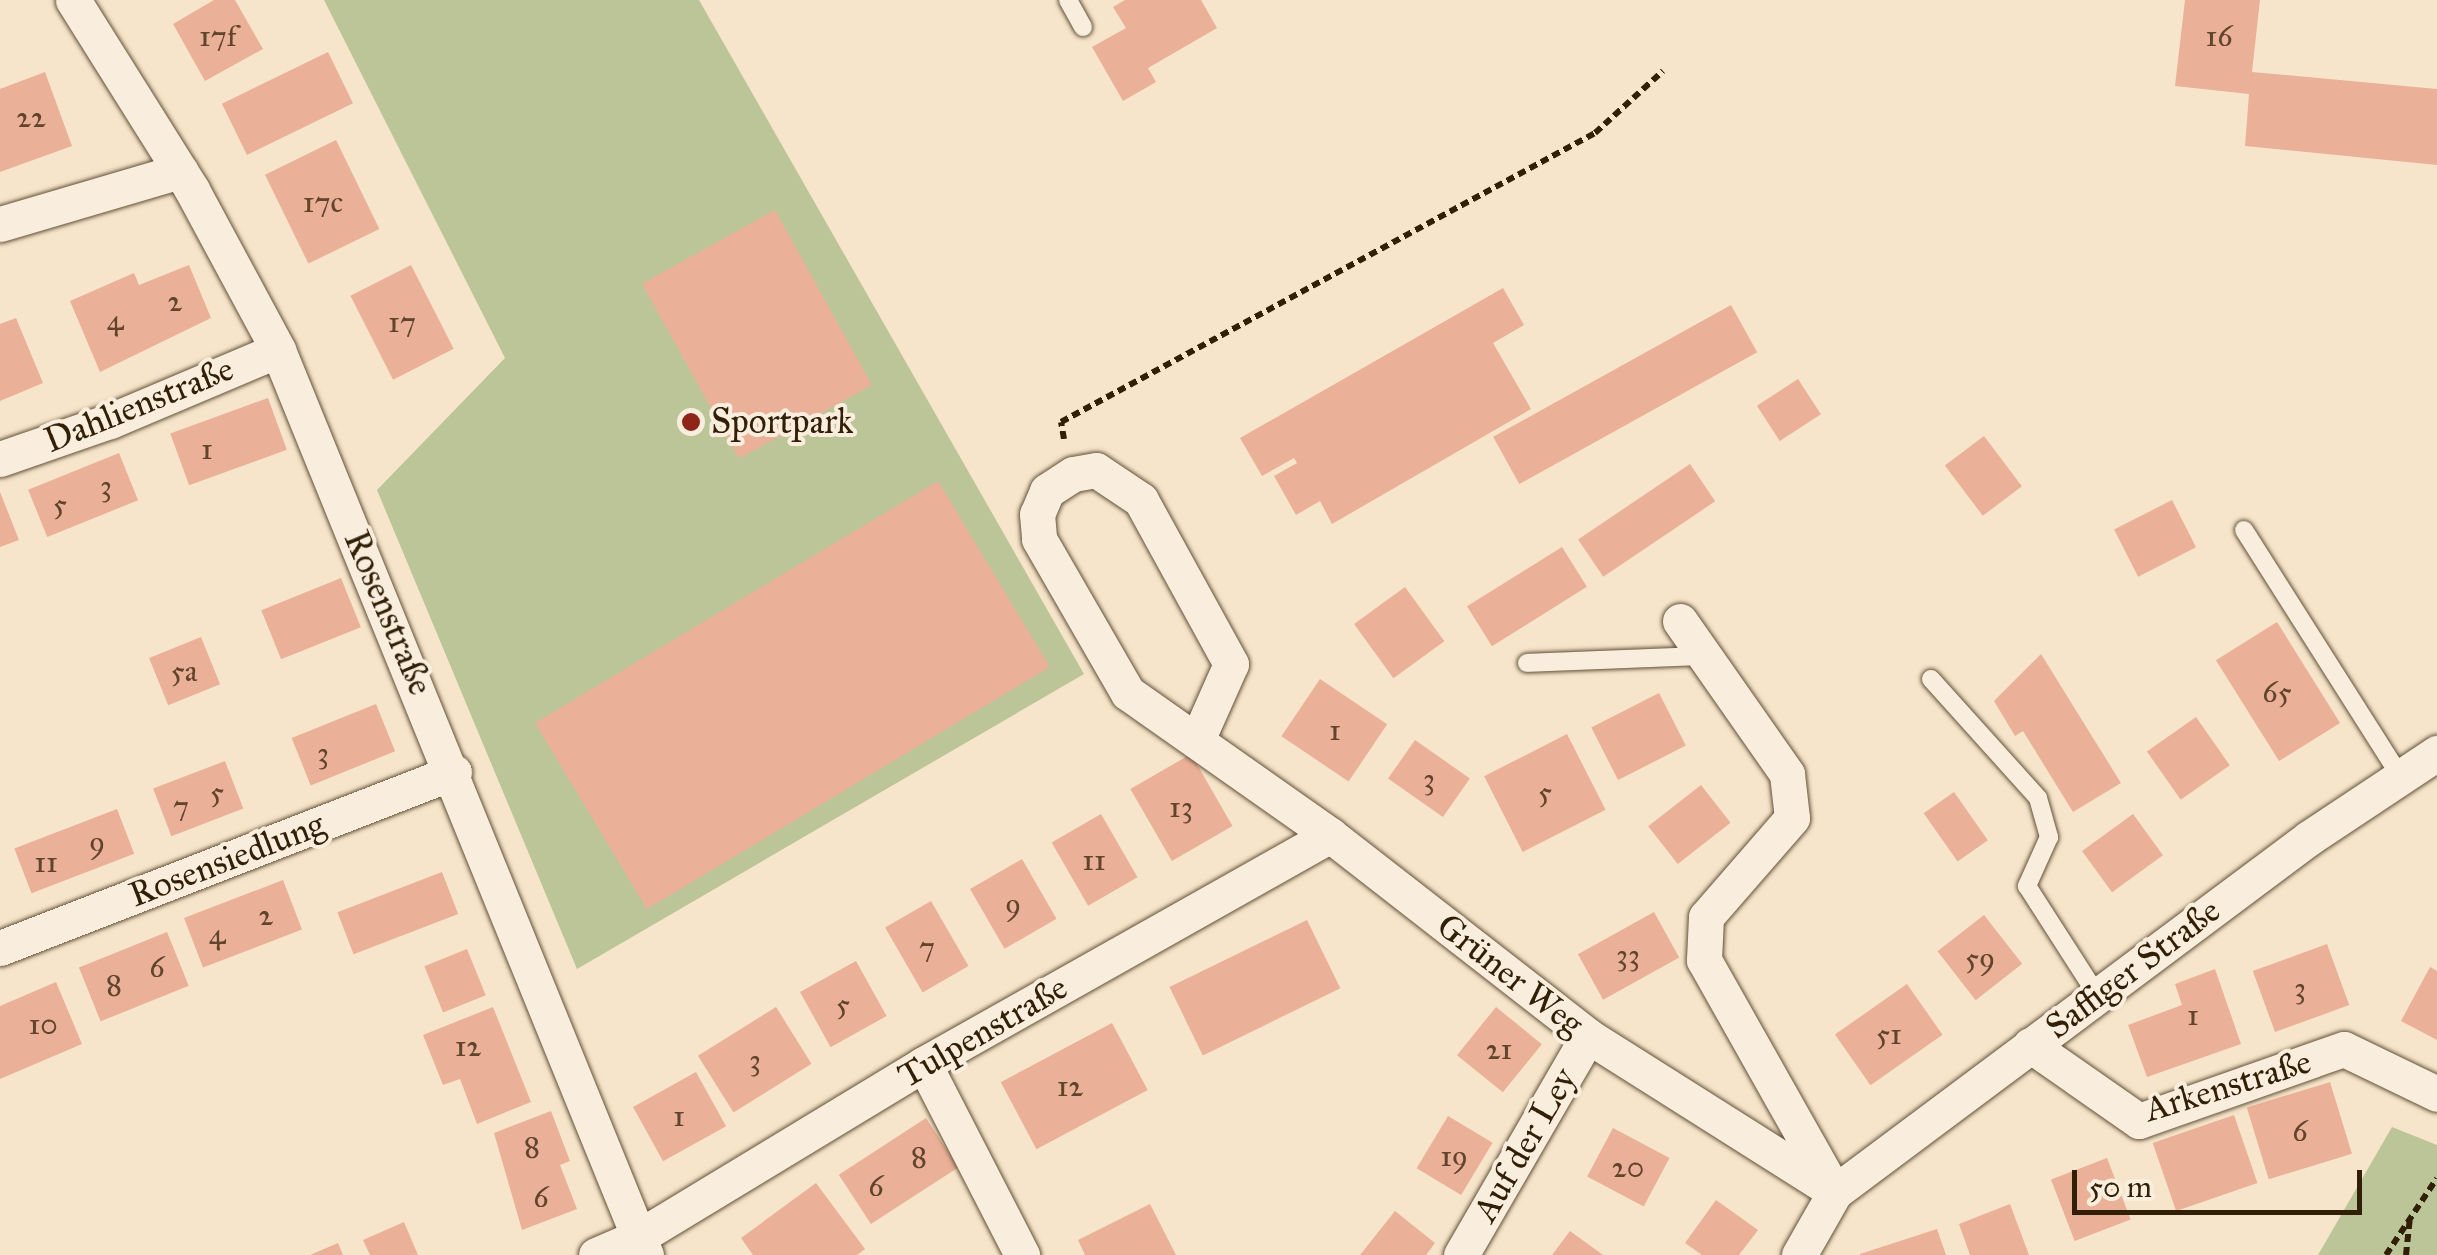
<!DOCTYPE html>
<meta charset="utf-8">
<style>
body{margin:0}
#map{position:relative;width:2437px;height:1255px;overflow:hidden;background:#f6e5ca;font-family:"IM FELL Great Primer",serif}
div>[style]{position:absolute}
.green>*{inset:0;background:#bbc598}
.building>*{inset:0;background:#ebb098;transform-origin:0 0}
.path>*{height:6px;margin-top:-3px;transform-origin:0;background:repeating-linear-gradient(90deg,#312007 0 8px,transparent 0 13px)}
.roads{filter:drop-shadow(0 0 2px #625138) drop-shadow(0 0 2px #625138)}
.lane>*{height:18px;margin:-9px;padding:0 9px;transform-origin:9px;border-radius:9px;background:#f9eedd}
.street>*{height:35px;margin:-17.5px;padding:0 17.5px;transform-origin:17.5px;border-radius:17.5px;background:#f9eedd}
.dots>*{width:28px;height:28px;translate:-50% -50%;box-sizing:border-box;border:5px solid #f9eedd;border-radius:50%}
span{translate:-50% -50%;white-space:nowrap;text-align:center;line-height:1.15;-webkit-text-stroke:8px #f9eedd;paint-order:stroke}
.number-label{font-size:30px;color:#60442b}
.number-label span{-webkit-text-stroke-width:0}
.street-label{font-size:35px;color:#312007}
.poi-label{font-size:35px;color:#312007}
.left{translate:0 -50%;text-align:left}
.scale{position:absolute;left:2072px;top:1170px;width:290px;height:45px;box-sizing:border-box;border:5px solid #312007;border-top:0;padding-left:12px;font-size:30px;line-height:35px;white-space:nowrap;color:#312007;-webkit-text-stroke:8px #f9eedd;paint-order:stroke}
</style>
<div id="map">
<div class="green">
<i style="clip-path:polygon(324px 0,699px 0,1084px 674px,577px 969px,377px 490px,505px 358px)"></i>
<i style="clip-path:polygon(2392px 1127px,2437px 1145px,2437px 1255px,2318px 1255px)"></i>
</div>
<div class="building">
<i style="clip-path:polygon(214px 0,235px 0,263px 49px,205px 81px,173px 24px)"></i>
<i style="clip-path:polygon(1125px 0,1201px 0,1217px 28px,1148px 68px,1156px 82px,1123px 101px,1092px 47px,1126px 28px,1113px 7px)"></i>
<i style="clip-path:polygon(2185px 0,2260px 0,2252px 72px,2437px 89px,2437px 165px,2245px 146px,2249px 94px,2175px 86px)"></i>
<i style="left:328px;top:52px;width:57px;height:118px;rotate:64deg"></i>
<i style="clip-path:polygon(45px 72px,72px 146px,0 172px,0 89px)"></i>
<i style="left:336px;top:140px;width:99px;height:79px;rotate:64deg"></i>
<i style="left:775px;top:210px;width:200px;height:152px;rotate:61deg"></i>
<i style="clip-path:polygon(189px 265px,211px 318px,100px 372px,70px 301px,134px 273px,139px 285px)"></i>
<i style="left:411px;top:265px;width:94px;height:68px;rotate:63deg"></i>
<i style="clip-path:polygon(1503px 288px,1524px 325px,1493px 343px,1531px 409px,1332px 524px,1320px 501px,1296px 515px,1274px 476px,1297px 463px,1294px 458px,1262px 476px,1240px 438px)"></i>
<i style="left:1731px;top:305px;width:54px;height:272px;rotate:61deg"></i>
<i style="clip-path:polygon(16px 318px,43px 383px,0 401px,0 324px)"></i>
<i style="left:1798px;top:379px;width:42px;height:49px;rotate:57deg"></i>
<i style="left:268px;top:398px;width:55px;height:104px;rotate:70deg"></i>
<i style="left:1984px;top:436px;width:63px;height:49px;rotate:53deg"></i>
<i style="left:119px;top:453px;width:51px;height:98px;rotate:68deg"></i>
<i style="left:1690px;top:464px;width:45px;height:135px;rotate:56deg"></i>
<i style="left:938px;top:481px;width:217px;height:470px;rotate:59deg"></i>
<i style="clip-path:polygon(0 492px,19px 540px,0 547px)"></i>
<i style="left:2172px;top:500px;width:53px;height:65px;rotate:63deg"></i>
<i style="left:1562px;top:547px;width:47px;height:112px;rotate:58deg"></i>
<i style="left:341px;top:578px;width:53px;height:86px;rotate:68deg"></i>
<i style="left:1405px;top:587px;width:67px;height:63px;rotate:54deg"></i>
<i style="left:2277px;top:622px;width:119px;height:72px;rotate:58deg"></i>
<i style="left:201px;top:637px;width:51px;height:56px;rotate:68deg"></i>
<i style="clip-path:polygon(2041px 654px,2121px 783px,2073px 812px,2023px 731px,2015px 736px,1994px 701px)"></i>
<i style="left:1320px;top:679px;width:81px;height:69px;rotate:34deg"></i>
<i style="left:1659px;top:693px;width:59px;height:76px;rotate:63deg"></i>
<i style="left:376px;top:704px;width:51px;height:91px;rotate:68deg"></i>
<i style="left:2196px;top:717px;width:59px;height:60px;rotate:55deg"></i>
<i style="left:1567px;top:734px;width:85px;height:93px;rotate:63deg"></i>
<i style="left:1415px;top:740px;width:67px;height:47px;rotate:35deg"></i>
<i style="left:1191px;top:754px;width:83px;height:70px;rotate:60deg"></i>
<i style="left:225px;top:761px;width:51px;height:77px;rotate:69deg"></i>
<i style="left:1701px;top:785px;width:48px;height:67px;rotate:52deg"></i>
<i style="left:1954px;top:792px;width:59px;height:37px;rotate:55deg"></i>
<i style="left:117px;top:809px;width:48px;height:110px;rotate:69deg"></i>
<i style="left:1101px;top:814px;width:73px;height:57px;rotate:60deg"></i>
<i style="left:2133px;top:814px;width:51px;height:63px;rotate:54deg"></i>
<i style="left:1022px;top:859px;width:69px;height:60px;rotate:60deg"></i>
<i style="left:442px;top:872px;width:45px;height:112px;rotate:69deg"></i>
<i style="left:283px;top:880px;width:53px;height:106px;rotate:69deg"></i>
<i style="left:931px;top:901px;width:75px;height:53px;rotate:60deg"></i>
<i style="left:1654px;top:912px;width:52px;height:87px;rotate:61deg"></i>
<i style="left:1984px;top:915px;width:62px;height:59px;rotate:52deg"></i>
<i style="left:1307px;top:920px;width:76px;height:153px;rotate:64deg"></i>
<i style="left:167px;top:932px;width:58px;height:95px;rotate:68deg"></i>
<i style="left:2327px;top:944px;width:65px;height:79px;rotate:70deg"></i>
<i style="left:467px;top:949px;width:50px;height:46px;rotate:68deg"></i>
<i style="left:856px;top:961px;width:63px;height:64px;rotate:61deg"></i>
<i style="clip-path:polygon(2430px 967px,2437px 971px,2437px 1040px,2401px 1021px)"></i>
<i style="clip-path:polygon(2215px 969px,2241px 1044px,2147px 1077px,2128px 1025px,2182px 1005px,2175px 984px)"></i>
<i style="clip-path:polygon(56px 982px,82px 1044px,0 1079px,0 1006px)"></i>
<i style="left:1907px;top:984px;width:62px;height:88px;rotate:55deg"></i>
<i style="clip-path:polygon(493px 1007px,531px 1102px,477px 1124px,460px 1079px,443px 1085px,423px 1035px)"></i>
<i style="left:776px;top:1007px;width:67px;height:92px;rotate:58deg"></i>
<i style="left:1496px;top:1007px;width:59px;height:62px;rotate:39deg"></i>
<i style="left:1112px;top:1023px;width:76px;height:126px;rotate:62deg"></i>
<i style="left:696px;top:1072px;width:62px;height:72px;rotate:61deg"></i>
<i style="left:2330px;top:1082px;width:75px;height:87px;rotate:73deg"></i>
<i style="clip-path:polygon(551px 1111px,570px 1161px,560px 1165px,577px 1209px,522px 1230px,494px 1133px)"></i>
<i style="left:2234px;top:1115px;width:72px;height:86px;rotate:71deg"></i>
<i style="left:1448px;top:1116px;width:52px;height:61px;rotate:31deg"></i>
<i style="left:926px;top:1118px;width:59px;height:104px;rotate:57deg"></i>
<i style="left:1613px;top:1128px;width:64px;height:55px;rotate:28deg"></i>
<i style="left:2107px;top:1158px;width:66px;height:60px;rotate:69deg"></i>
<i style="clip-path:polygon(816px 1183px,865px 1249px,857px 1255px,753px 1255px,741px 1238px)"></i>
<i style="clip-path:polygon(1716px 1200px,1758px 1230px,1739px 1255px,1702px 1255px,1685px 1243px)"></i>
<i style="clip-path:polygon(1150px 1204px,1176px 1255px,1085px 1255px,1078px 1240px)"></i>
<i style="clip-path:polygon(2010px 1204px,2029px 1255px,1970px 1255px,1959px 1224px)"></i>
<i style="clip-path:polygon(1395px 1211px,1435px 1243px,1426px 1255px,1360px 1255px)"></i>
<i style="clip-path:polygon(404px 1222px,418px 1255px,370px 1255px,363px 1240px)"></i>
<i style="clip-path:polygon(1937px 1229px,1946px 1255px,1860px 1255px,1860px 1254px)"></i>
<i style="clip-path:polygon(1570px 1231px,1603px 1255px,1552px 1255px)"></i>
<i style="clip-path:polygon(338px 1243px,343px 1255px,310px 1255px)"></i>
</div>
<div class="path">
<i style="left:1064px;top:439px;width:17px;rotate:-100deg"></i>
<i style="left:1061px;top:422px;width:607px;rotate:-28.42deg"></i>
<i style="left:1595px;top:133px;width:92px;rotate:-42.4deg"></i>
<i style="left:2386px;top:1255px;width:92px;rotate:-56.5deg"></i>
<i style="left:2406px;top:1255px;width:38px;rotate:-84deg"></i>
</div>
<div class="roads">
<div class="lane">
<i style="left:1068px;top:0;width:31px;rotate:61deg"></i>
<i style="left:2244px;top:530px;width:293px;rotate:57.6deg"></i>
<i style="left:1527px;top:663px;width:177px;rotate:-2.3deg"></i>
<i style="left:1931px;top:679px;width:160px;rotate:48deg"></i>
<i style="left:2038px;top:798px;width:41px;rotate:74.2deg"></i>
<i style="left:2049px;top:837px;width:54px;rotate:114.2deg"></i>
<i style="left:2027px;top:886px;width:130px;rotate:57.3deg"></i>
</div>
<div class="street">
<i style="left:73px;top:0;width:224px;rotate:57.9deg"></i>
<i style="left:192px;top:190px;width:182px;rotate:61.7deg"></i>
<i style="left:278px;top:350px;width:977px;rotate:67.87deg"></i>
<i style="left:0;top:224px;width:188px;rotate:-16.4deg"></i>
<i style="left:0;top:459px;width:116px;rotate:-19.1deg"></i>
<i style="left:110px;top:421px;width:182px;rotate:-22.9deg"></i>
<i style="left:1680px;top:621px;width:187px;rotate:55deg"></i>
<i style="left:1787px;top:774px;width:44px;rotate:83.5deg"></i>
<i style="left:1792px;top:818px;width:131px;rotate:131deg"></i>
<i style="left:1706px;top:917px;width:43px;rotate:92.7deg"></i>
<i style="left:1704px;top:960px;width:261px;rotate:60.6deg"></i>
<i style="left:1198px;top:738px;width:81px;rotate:-66deg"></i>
<i style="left:1231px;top:664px;width:187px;rotate:-118.8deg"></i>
<i style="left:1141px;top:500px;width:54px;rotate:-146.3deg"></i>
<i style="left:1096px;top:470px;width:23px;rotate:170deg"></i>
<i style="left:1073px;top:474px;width:31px;rotate:147deg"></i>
<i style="left:1047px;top:491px;width:25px;rotate:113deg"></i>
<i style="left:1037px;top:514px;width:25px;rotate:85deg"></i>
<i style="left:1039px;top:539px;width:178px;rotate:60deg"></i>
<i style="left:1128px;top:693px;width:247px;rotate:35.1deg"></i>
<i style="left:1330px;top:835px;width:327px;rotate:37.9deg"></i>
<i style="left:1588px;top:1036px;width:292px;rotate:32.3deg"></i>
<i style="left:0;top:948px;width:487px;rotate:-21.2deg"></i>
<i style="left:2030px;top:1045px;width:133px;rotate:34.9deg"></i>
<i style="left:2139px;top:1121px;width:217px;rotate:-19.4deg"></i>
<i style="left:2344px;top:1049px;width:103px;rotate:25.8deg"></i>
<i style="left:924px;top:1064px;width:215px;rotate:62.8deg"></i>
<i style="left:596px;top:1255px;width:48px;rotate:-23.4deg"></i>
<i style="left:640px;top:1236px;width:332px;rotate:-31.2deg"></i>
<i style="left:924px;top:1064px;width:466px;rotate:-29.4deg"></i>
<i style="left:1461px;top:1255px;width:253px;rotate:-59.9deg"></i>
<i style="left:1799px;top:1255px;width:73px;rotate:-60.3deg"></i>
<i style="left:1835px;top:1192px;width:592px;rotate:-36.75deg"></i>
<i style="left:2309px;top:838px;width:154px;rotate:-33.6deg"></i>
</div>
</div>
<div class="dots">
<i style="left:691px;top:422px;background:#8f2418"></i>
</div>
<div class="number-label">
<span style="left:218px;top:36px">17f</span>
<span style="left:2219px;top:36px">16</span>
<span style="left:31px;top:117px">22</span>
<span style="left:323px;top:202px">17c</span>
<span style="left:175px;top:301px">2</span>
<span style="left:115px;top:320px">4</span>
<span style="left:402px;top:322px">17</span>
<span style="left:207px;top:449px">1</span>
<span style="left:106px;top:486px">3</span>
<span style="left:60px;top:504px">5</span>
<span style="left:184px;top:671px">5a</span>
<span style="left:2277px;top:692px">65</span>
<span style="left:1335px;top:730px">1</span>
<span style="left:323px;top:753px">3</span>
<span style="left:1429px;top:779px">3</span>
<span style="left:217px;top:792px">5</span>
<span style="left:1545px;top:792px">5</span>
<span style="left:181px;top:806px">7</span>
<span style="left:1181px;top:807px">13</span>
<span style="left:97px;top:842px">9</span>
<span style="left:1094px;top:860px">11</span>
<span style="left:46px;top:862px">11</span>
<span style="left:1013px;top:904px">9</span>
<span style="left:266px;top:915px">2</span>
<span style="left:217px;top:934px">4</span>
<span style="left:927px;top:947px">7</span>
<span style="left:1628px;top:955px">33</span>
<span style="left:1980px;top:958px">59</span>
<span style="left:157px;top:967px">6</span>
<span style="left:114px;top:985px">8</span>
<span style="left:2300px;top:988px">3</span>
<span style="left:843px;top:1004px">5</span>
<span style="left:2193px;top:1015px">1</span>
<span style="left:43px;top:1024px">10</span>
<span style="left:1889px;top:1034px">51</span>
<span style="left:468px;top:1046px">12</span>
<span style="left:1499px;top:1049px">21</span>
<span style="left:755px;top:1060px">3</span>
<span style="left:1070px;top:1086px">12</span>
<span style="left:679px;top:1116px">1</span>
<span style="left:2300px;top:1131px">6</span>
<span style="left:532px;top:1147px">8</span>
<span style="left:1454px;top:1156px">19</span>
<span style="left:919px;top:1157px">8</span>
<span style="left:1628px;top:1167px">20</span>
<span style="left:876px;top:1186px">6</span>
<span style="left:541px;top:1197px">6</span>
</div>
<div class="street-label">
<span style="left:139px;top:405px;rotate:-22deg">Dahlienstraße</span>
<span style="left:388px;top:613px;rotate:67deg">Rosenstraße</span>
<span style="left:227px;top:860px;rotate:-21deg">Rosensiedlung</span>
<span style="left:2133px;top:969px;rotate:-37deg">Saffiger Straße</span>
<span style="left:1510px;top:975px;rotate:38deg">Grüner Weg</span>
<span style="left:983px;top:1032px;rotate:-30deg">Tulpenstraße</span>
<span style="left:2228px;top:1086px;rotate:-17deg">Arkenstraße</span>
<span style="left:1525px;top:1145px;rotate:-60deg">Auf der Ley</span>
</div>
<div class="poi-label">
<span class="left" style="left:711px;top:422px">Sportpark</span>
</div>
<div class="scale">50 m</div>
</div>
